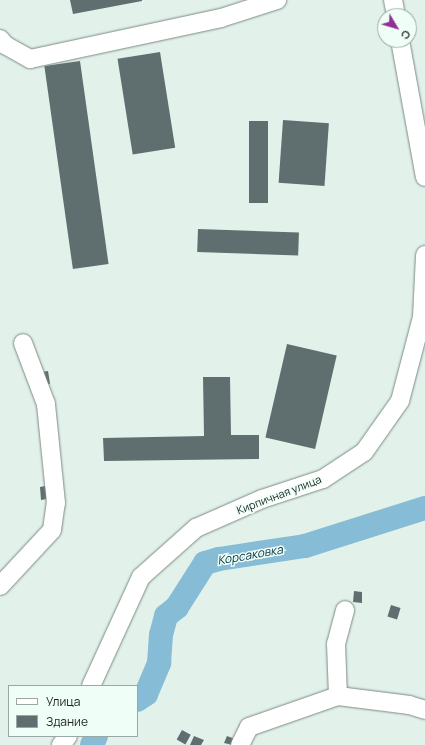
<!DOCTYPE html>
<meta charset="utf-8">
<style>
body{margin:0}
#map{position:relative;width:425px;height:745px;overflow:hidden;background:#e2f2ea;font-family:Manrope,sans-serif}
div>[style]{position:absolute}
.river>*{height:24px;margin:-12px;padding:0 12px;transform-origin:12px;border-radius:12px;background:#87bcd6}
.building>*{inset:0;background:#5f6f6f;transform-origin:0 0}
.roads{filter:drop-shadow(0 0 1px #7c8a84) drop-shadow(0 0 1px #7c8a84)}
.minor>*{height:18px;margin:-9px;padding:0 9px;transform-origin:9px;border-radius:9px;background:#fff}
span{translate:-50% -50%;white-space:nowrap;text-align:center;line-height:1.15;-webkit-text-stroke:3px #effff8;paint-order:stroke}
.street-label{font-size:11px;color:#1e2321}
.water-label{font-size:12px;color:#023245;font-style:italic}
.legend{position:absolute;left:8px;top:685px;width:130px;height:52px;box-sizing:border-box;background:#effff8;border:1px solid #9ba7a2;margin:0;padding:5px 7px;list-style:none;font-size:12px;color:#1e2321}
.legend li{display:flex;align-items:center;gap:8px;height:20px}
.legend b{width:20px;border:1px solid #9ba7a2}
.north{position:absolute;left:377px;top:8px;width:40px;height:40px;box-sizing:border-box;background:#effff8;border:1px solid #9ba7a2;border-radius:50%;rotate:128deg;font-size:11px;font-weight:700;line-height:16px;text-align:center;color:#1e2321}
.north::after{content:'';display:block;margin:auto;width:14px;height:18px;background:#912f97;clip-path:polygon(50% 0,100% 100%,50% 72%,0 100%)}
</style>
<div id="map">
<div class="river">
<i style="left:137px;top:700px;width:11px;rotate:-34deg"></i>
<i style="left:146px;top:694px;width:34px;rotate:-67deg"></i>
<i style="left:159px;top:663px;width:28px;rotate:-86deg"></i>
<i style="left:161px;top:635px;width:20px;rotate:-75deg"></i>
<i style="left:166px;top:616px;width:14px;rotate:-39deg"></i>
<i style="left:177px;top:607px;width:52px;rotate:-57.5deg"></i>
<i style="left:205px;top:563px;width:15px;rotate:-16deg"></i>
<i style="left:219px;top:559px;width:87px;rotate:-8.6deg"></i>
<i style="left:305px;top:546px;width:126px;rotate:-17.6deg"></i>
<i style="left:92px;top:745px;width:10px;rotate:-66deg"></i>
</div>
<div class="building">
<i style="clip-path:polygon(70px 0,142px 0,142px 1px,73px 14px)"></i>
<i style="left:160px;top:52px;width:97px;height:43px;rotate:81deg"></i>
<i style="left:80px;top:61px;width:205px;height:36px;rotate:82deg"></i>
<i style="left:283px;top:120px;width:46px;height:63px;rotate:4deg"></i>
<i style="left:249px;top:121px;width:19px;height:82px"></i>
<i style="left:198px;top:229px;width:101px;height:23px;rotate:2deg"></i>
<i style="left:287px;top:344px;width:51px;height:96px;rotate:13deg"></i>
<i style="left:48px;top:371px;width:13px;height:10px;rotate:81deg"></i>
<i style="clip-path:polygon(203px 377px,230px 377px,231px 435px,259px 435px,259px 459px,104px 461px,103px 438px,204px 436px)"></i>
<i style="clip-path:polygon(51px 485px,52px 498px,41px 500px,40px 487px)"></i>
<i style="clip-path:polygon(354px 591px,362px 592px,362px 603px,353px 602px)"></i>
<i style="left:391px;top:605px;width:10px;height:12px;rotate:17deg"></i>
<i style="left:182px;top:730px;width:10px;height:11px;rotate:29deg"></i>
<i style="clip-path:polygon(194px 736px,204px 740px,201px 745px,190px 745px)"></i>
<i style="clip-path:polygon(227px 736px,235px 739px,233px 745px,224px 743px)"></i>
</div>
<div class="roads">
<div class="minor">
<i style="left:393px;top:0;width:16px;rotate:79deg"></i>
<i style="left:0;top:39px;width:8px;rotate:50deg"></i>
<i style="left:5px;top:45px;width:29px;rotate:29deg"></i>
<i style="left:30px;top:59px;width:195px;rotate:-12.1deg"></i>
<i style="left:221px;top:18px;width:59px;rotate:-17.8deg"></i>
<i style="left:400px;top:40px;width:139px;rotate:79.7deg"></i>
<i style="left:0;top:586px;width:76px;rotate:-47.1deg"></i>
<i style="left:52px;top:530px;width:27px;rotate:-82deg"></i>
<i style="left:56px;top:503px;width:100px;rotate:-95.8deg"></i>
<i style="left:46px;top:404px;width:65px;rotate:-110.7deg"></i>
<i style="left:91px;top:686px;width:120px;rotate:-65.4deg"></i>
<i style="left:141px;top:577px;width:74px;rotate:-41.7deg"></i>
<i style="left:196px;top:528px;width:72px;rotate:-23.7deg"></i>
<i style="left:262px;top:499px;width:64px;rotate:-18.2deg"></i>
<i style="left:323px;top:479px;width:49px;rotate:-33.4deg"></i>
<i style="left:364px;top:452px;width:62px;rotate:-54.8deg"></i>
<i style="left:400px;top:401px;width:87px;rotate:-75.3deg"></i>
<i style="left:422px;top:317px;width:62px;rotate:-87.2deg"></i>
<i style="left:338px;top:696px;width:52px;rotate:-92.2deg"></i>
<i style="left:336px;top:644px;width:35px;rotate:-75deg"></i>
<i style="left:61px;top:745px;width:11px;rotate:-52deg"></i>
<i style="left:240px;top:745px;width:20px;rotate:-63deg"></i>
<i style="left:249px;top:727px;width:94px;rotate:-19.2deg"></i>
<i style="left:338px;top:696px;width:72px;rotate:7.2deg"></i>
<i style="left:409px;top:705px;width:17px;rotate:17deg"></i>
</div>
</div>
<div class="street-label">
<span style="left:279px;top:495px;rotate:-21deg">Кирпичная улица</span>
</div>
<div class="water-label">
<span style="left:250px;top:555px;rotate:-10deg">Корсаковка</span>
</div>
<ul class="legend">
<li><b style="height:5px;background:#fff"></b>Улица</li>
<li><b style="height:11px;background:#5f6f6f"></b>Здание</li>
</ul>
<div class="north">С</div>
</div>
